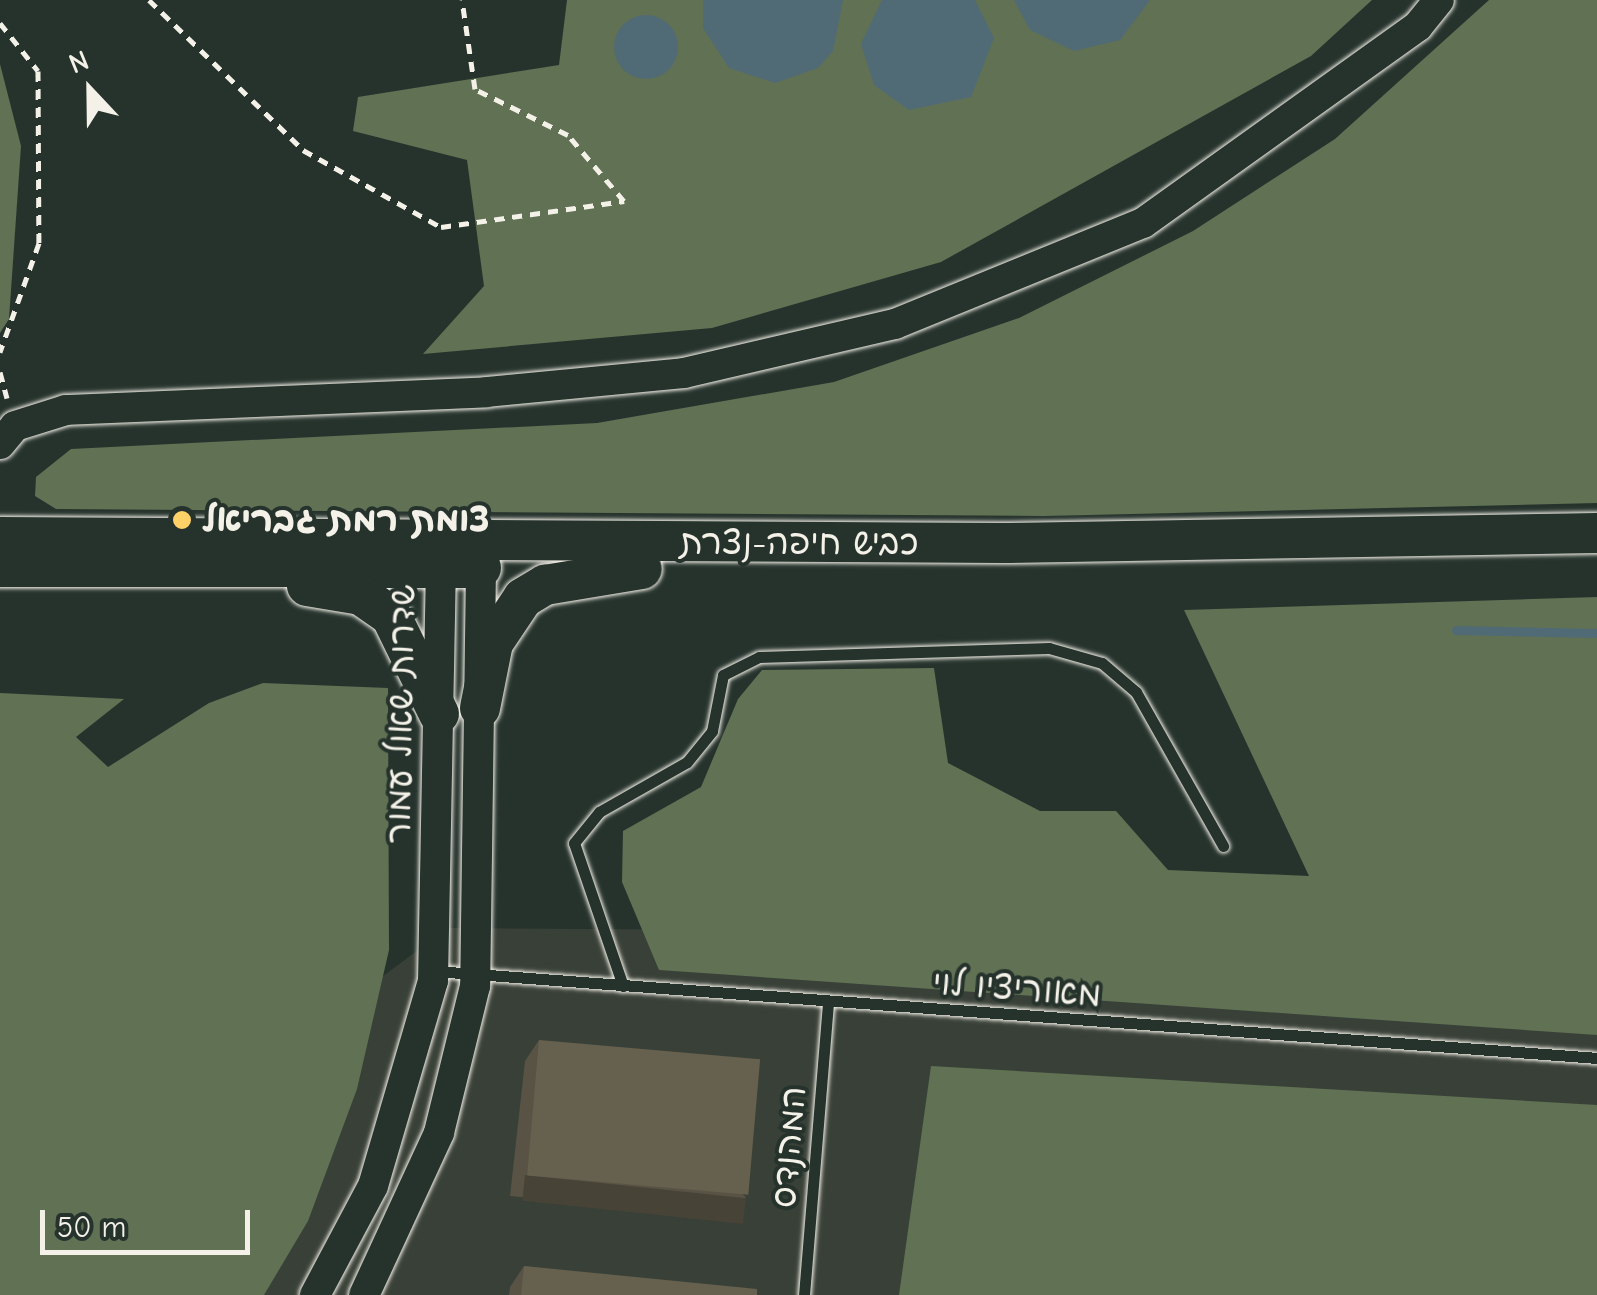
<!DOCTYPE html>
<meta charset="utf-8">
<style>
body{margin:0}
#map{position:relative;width:1597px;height:1295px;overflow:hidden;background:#26332d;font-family:"Comic Neue","Playpen Sans Hebrew",sans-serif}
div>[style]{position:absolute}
.built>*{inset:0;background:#394037}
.green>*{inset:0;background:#607154}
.water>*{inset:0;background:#516b76}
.round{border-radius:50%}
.stream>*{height:9px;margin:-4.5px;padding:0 4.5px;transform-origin:4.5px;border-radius:4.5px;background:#516b76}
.path>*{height:5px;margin-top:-2.5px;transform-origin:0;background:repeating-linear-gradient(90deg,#f4f1e8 0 10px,transparent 0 18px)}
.roads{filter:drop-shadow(0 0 2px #f4f1e8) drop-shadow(0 0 2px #f4f1e8)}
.lane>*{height:11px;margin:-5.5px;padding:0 5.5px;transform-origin:5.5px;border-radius:5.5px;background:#26332d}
.secondary>*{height:30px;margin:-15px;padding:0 15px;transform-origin:15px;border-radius:15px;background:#26332d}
.highway>*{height:40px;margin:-20px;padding:0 20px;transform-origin:20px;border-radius:20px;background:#26332d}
.wall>*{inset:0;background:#585344}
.shaded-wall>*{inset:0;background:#474337;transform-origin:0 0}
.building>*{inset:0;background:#66604f;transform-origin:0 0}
.dots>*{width:28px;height:28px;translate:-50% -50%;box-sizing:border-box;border:5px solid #26332d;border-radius:50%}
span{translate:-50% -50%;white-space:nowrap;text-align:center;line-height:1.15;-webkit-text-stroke:8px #26332d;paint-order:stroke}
.poi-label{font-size:35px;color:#f4f1e8;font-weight:700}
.left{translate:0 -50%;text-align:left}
.street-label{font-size:35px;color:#f4f1e8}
.north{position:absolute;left:40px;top:40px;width:100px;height:100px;-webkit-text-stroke:8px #26332d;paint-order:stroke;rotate:338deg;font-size:28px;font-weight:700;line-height:40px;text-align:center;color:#f4f1e8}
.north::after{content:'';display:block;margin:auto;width:35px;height:45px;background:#f4f1e8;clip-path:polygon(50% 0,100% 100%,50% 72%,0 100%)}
.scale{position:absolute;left:40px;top:1210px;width:210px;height:45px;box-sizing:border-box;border:5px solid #f4f1e8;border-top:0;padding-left:12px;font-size:30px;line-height:35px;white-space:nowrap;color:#f4f1e8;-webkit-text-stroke:8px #26332d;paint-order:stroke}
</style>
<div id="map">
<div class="built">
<i style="clip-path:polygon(448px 928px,739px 930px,1597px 998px,1597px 1295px,184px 1295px,310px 1030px)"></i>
</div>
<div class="green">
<i style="clip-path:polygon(567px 0,1372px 0,1311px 56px,941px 262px,712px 328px,423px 354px,484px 286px,467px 160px,353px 131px,358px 97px,559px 65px)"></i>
<i style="clip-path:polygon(1489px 0,1597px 0,1597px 503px,1044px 516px,56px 509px,35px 496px,36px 477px,71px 449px,597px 423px,834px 382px,1019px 318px,1193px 231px,1335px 139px)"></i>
<i style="clip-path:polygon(0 64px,21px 146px,9px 319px,0 333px)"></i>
<i style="clip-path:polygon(1597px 597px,1597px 1035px,659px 970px,622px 882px,623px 831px,701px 787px,738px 699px,762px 670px,934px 668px,948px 763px,1040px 811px,1116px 811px,1168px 870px,1309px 876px,1184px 610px)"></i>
<i style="clip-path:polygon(263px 683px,388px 688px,389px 950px,357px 1089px,308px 1221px,264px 1295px,0 1295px,0 693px,124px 699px,76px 737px,108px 767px,209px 703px)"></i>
<i style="clip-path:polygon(931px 1066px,1597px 1105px,1597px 1295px,899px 1295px)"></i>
</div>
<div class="water">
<i style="clip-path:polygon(843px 0,833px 51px,818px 68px,775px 83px,729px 68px,703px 28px,703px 0)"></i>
<i style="clip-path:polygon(882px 0,975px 0,994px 38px,971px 97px,909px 110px,874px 85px,861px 44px)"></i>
<i style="clip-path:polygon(1014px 0,1150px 0,1120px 40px,1074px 51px,1030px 30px)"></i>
<i class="round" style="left:614px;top:15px;width:64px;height:64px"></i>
</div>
<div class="stream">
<i style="left:1456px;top:630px;width:141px;rotate:1.2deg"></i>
</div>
<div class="path">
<i style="left:149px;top:0;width:215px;rotate:44.2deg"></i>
<i style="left:303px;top:150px;width:158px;rotate:29.2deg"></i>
<i style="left:441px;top:227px;width:185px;rotate:-8.1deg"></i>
<i style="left:624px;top:201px;width:87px;rotate:-130.3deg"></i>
<i style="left:568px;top:135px;width:104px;rotate:-153.7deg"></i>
<i style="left:475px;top:89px;width:90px;rotate:-98.3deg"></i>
<i style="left:0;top:23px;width:61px;rotate:51.6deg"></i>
<i style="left:38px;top:71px;width:172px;rotate:89.7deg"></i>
<i style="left:39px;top:243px;width:116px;rotate:109.7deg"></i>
<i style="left:0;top:372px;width:27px;rotate:75deg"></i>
</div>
<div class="roads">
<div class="lane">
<i style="left:435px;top:971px;width:1165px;rotate:4.28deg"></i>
<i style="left:623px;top:986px;width:151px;rotate:-108.9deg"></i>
<i style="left:574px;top:843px;width:40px;rotate:-51deg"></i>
<i style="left:599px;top:812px;width:101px;rotate:-29.6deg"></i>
<i style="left:687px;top:762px;width:40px;rotate:-51deg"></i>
<i style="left:712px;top:731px;width:57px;rotate:-78.9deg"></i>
<i style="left:723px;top:675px;width:40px;rotate:-26.6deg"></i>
<i style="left:759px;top:657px;width:290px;rotate:-1.8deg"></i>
<i style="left:1049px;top:648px;width:55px;rotate:15.8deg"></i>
<i style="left:1102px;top:663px;width:45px;rotate:40.5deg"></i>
<i style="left:1136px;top:692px;width:177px;rotate:60.5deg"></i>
<i style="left:804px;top:1295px;width:292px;rotate:-85.3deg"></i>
</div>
<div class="secondary">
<i style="left:0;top:444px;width:23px;rotate:-50deg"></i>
<i style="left:15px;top:426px;width:53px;rotate:-17.4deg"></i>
<i style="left:66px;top:410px;width:421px;rotate:-2.4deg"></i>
<i style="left:487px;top:392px;width:198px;rotate:-5.5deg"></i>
<i style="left:684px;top:373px;width:217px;rotate:-13.1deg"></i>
<i style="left:895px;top:324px;width:268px;rotate:-22.2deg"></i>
<i style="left:1143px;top:223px;width:338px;rotate:-35.6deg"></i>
<i style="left:1418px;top:26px;width:33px;rotate:-51deg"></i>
<i style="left:315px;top:1295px;width:123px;rotate:-62deg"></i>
<i style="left:373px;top:1186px;width:214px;rotate:-73.7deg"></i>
<i style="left:433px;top:981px;width:413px;rotate:-88.9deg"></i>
<i style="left:441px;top:568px;width:33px;rotate:-57deg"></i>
<i style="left:459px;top:540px;width:36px;rotate:52deg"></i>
<i style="left:481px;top:568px;width:418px;rotate:90.8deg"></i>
<i style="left:475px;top:986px;width:151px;rotate:103.8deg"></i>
<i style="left:439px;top:1133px;width:179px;rotate:114.8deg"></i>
</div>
<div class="highway">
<i style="left:0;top:537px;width:1009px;rotate:0.34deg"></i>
<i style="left:1009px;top:543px;width:588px;rotate:-0.97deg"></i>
<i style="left:0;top:567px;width:481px;rotate:0.1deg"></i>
<i style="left:307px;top:586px;width:55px;rotate:9.5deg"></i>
<i style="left:361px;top:595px;width:37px;rotate:35deg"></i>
<i style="left:391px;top:616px;width:109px;rotate:63.9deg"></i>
<i style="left:480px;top:708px;width:66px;rotate:-78.7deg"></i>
<i style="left:493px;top:643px;width:54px;rotate:-56.3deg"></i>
<i style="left:523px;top:598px;width:26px;rotate:-31deg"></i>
<i style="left:545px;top:585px;width:98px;rotate:-9.4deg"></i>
</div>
</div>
<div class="wall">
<i style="clip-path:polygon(539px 1040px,746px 1197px,731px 1218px,510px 1196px,525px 1061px)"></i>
<i style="clip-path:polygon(524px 1266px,757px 1295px,509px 1295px,510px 1287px)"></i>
</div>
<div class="shaded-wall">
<i style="left:525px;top:1175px;width:222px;height:26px;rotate:6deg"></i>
</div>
<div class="building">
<i style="left:539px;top:1040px;width:222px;height:136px;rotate:5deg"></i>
<i style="clip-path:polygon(524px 1266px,757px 1289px,757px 1295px,521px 1295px)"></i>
</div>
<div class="dots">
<i style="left:182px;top:520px;background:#ffd166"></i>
</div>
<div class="poi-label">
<span class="left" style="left:202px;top:520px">צומת רמת גבריאל</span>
</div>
<div class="street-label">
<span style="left:799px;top:543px">כביש חיפה-נצרת</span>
<span style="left:401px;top:714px;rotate:-89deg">שדרות שאול עמור</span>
<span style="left:1017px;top:989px;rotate:4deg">מאוריציו לוי</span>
<span style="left:789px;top:1147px;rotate:-85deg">המהנדס</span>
</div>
<div class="north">N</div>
<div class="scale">50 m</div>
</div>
